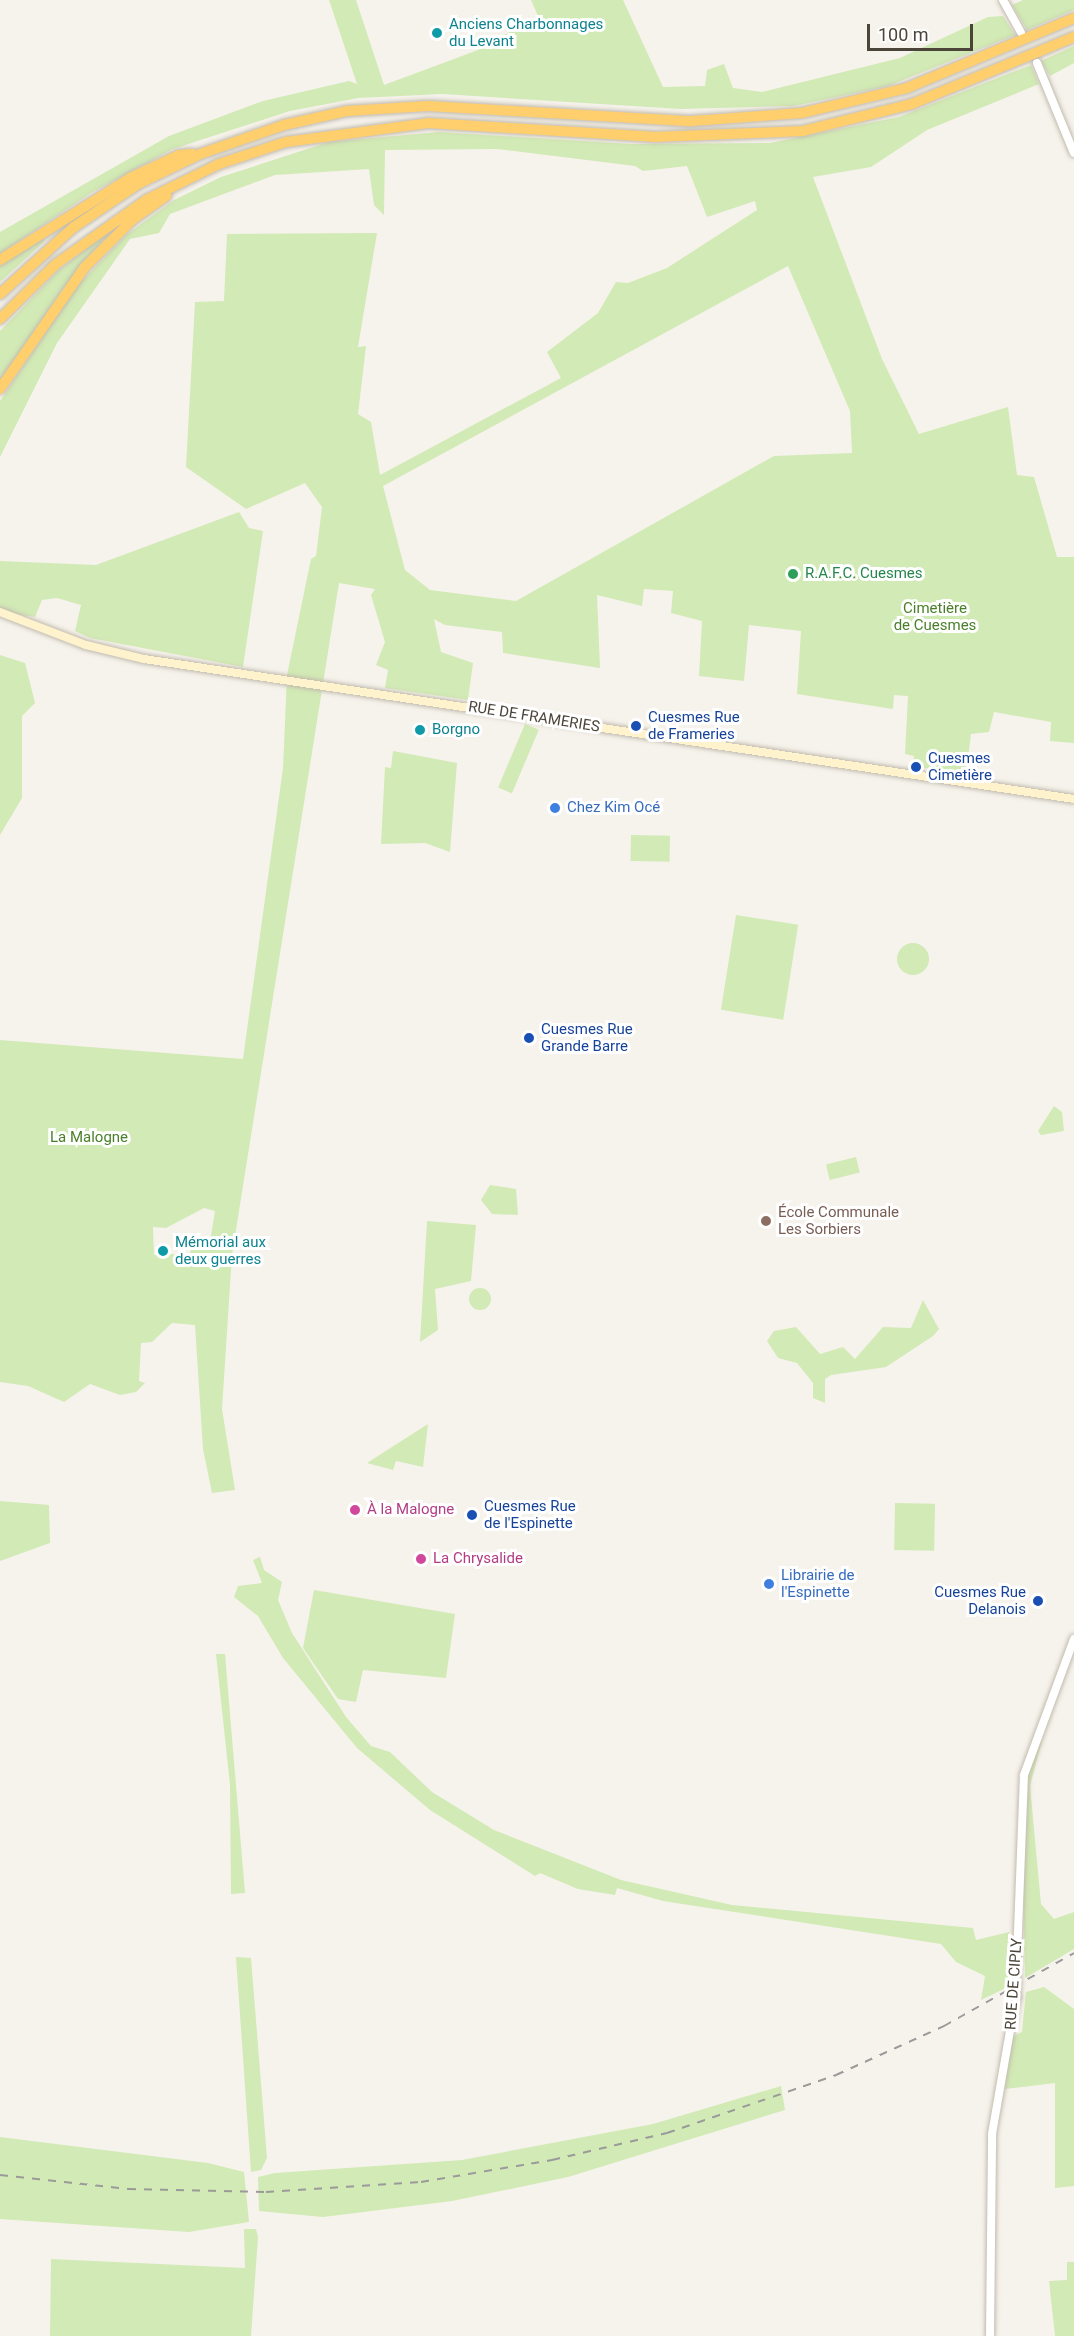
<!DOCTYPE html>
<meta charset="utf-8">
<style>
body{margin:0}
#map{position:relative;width:1074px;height:2336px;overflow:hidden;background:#f6f3ec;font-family:Roboto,sans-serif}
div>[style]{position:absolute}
.green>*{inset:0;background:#d2eab5;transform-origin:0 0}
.round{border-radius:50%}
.roads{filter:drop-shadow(0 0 2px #c2bbae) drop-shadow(0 0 2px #c2bbae)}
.tertiary>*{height:8px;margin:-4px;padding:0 4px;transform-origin:4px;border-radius:4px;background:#fff}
.secondary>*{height:8px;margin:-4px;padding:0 4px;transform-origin:4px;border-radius:4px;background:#fff3cd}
.motorway>*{height:10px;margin:-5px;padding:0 5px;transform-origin:5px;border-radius:5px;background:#ffcf6e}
.rail>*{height:2px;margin-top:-1px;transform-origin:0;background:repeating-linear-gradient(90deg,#9a9a9a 0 8px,transparent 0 16px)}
.bridges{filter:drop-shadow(0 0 2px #c2bbae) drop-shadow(0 0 2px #c2bbae)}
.tertiary-bridge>*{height:8px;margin:-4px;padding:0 4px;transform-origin:4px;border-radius:4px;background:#fff}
.dots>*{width:16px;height:16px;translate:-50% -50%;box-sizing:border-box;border:3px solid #fff;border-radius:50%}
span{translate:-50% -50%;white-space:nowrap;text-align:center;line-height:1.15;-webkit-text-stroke:6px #fff;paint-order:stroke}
.culture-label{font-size:15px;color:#0d838f}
.left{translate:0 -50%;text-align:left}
.leisure-label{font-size:15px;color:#27864d}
.park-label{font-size:15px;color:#4a7f2a}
.street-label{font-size:15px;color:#4b4439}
.transit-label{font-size:15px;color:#164399}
.right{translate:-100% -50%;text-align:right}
.shop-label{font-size:15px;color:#366cbe}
.education-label{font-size:15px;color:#785e54}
.hotel-label{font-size:15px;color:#b23c85}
.scale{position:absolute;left:867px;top:24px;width:106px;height:27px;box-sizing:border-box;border:3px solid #4b4439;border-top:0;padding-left:8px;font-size:18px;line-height:21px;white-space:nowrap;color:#4b4439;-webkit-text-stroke:4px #fff;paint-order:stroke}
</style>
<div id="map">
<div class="green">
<i style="clip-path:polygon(329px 0,356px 0,384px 85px,478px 50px,538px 16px,531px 0,623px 0,663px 87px,705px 86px,707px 70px,724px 64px,733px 88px,762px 92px,900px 58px,988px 17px,1003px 16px,1015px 35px,888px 86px,794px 106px,681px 109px,442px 94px,358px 98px,290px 111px,173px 149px,91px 193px,0 254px,0 232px,169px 136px,263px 101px,349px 81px,357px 84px)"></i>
<i style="clip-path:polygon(1023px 0,1074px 0,1074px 10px,1027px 30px,1012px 5px)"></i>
<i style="clip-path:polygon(1074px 46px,1074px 63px,1050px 76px,1041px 61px)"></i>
<i style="clip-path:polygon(evenodd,1031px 65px,1039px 84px,927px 130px,871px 167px,813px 177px,882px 359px,919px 434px,1008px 407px,1017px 475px,1034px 477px,1057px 557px,1074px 557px,1074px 743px,1050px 741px,1051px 722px,994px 712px,989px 732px,971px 734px,966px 775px,912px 766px,914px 756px,905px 754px,908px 696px,894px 695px,893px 709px,797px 694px,801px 631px,749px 625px,744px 681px,699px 676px,702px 621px,671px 613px,673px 591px,644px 589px,642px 606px,597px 595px,600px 668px,503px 653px,502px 632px,445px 625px,434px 619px,441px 652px,473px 663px,468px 700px,385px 688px,388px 670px,376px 665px,385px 642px,371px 595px,375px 589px,339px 583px,232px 1255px,222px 1409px,235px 1490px,212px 1493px,203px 1449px,195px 1325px,172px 1323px,152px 1342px,141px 1343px,139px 1381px,145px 1383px,136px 1392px,120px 1395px,90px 1384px,64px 1402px,28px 1386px,0 1382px,0 1040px,243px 1059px,283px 768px,287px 675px,311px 559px,316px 556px,322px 507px,305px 483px,246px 509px,186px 467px,195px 302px,224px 301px,227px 234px,377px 233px,358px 347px,366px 346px,358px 414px,371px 422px,380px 475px,561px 378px,547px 352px,598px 313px,616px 282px,628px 283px,667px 268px,757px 210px,755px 201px,707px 217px,687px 166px,643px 171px,635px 166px,497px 149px,385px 150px,384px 215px,374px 205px,369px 169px,275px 175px,170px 214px,159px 233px,130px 239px,57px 343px,0 457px,0 401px,76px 287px,126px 235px,174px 200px,221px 177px,329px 142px,439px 132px,631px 144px,770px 143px,899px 117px,1031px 65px,788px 266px,850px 411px,852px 453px,774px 456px,516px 601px,430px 590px,405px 570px,383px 486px,788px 266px,1031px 65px,204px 1208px,215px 1211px,209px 1248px,193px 1246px,186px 1261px,176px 1254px,154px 1255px,153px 1227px,166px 1228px,204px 1208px)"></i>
<i style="clip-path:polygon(114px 227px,65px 286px,0 382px,0 331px,58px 271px)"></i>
<i style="clip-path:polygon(45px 238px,44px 242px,0 282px,0 265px)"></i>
<i style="clip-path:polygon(239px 512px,249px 528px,263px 531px,243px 667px,90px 638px,75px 631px,81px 605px,57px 598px,42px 600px,35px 617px,0 612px,0 561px,96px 565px)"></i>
<i style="clip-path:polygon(0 655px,25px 663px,35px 703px,22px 716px,22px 798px,0 835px)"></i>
<i style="left:525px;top:724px;width:15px;height:69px;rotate:23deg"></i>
<i style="clip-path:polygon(393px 751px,457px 763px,450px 852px,425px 843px,381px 844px,385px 767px,391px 768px)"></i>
<i style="left:631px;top:835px;width:39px;height:26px;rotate:1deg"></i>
<i style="left:736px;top:915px;width:63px;height:96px;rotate:9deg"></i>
<i class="round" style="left:897px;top:943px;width:32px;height:32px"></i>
<i style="clip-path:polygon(1054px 1106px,1062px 1112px,1064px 1131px,1041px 1135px,1038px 1131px)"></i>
<i style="left:856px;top:1157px;width:16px;height:31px;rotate:76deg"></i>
<i style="clip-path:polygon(490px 1185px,516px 1189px,518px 1215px,492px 1214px,481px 1200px)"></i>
<i style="clip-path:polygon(427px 1221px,476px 1225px,471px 1281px,435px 1289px,438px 1330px,420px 1342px)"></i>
<i class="round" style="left:469px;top:1288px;width:22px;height:22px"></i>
<i style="clip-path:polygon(923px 1300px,939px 1329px,933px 1336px,886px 1367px,831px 1375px,825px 1379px,825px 1403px,813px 1398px,813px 1383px,797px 1363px,778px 1358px,767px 1341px,774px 1331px,796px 1327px,820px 1354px,843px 1347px,855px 1359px,883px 1327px,911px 1328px)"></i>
<i style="clip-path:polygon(428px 1424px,423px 1467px,396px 1461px,393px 1470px,367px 1463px)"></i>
<i style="clip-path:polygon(0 1501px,49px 1505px,50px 1543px,0 1561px)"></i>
<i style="left:895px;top:1503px;width:40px;height:47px;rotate:1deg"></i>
<i style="clip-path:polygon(260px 1557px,264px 1570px,282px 1582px,278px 1600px,292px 1633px,346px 1717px,371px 1746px,390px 1752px,432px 1792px,494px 1830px,621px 1880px,732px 1905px,973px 1928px,976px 1940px,1009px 1932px,1008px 1987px,981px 2000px,985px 1976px,956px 1962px,941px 1944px,663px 1901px,617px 1888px,615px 1895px,578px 1889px,540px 1873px,535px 1876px,430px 1810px,357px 1748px,283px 1658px,258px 1616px,234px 1597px,238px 1586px,262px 1583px,253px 1560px)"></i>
<i style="clip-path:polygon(314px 1590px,455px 1614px,446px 1678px,363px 1670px,356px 1702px,338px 1699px,303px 1648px)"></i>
<i style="clip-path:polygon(216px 1654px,225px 1654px,245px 1893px,231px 1894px,230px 1785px)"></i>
<i style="clip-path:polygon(1038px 1733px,1042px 1741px,1030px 1786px,1041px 1904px,1054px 1919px,1074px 1912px,1074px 1949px,1025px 1978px,1021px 1797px)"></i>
<i style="clip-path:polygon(236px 1957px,251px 1958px,267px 2158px,261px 2170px,251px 2172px)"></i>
<i style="clip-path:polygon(1044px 1987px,1074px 2009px,1074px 2186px,1055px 2188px,1055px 2083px,1005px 2089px,1010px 2038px,1022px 2032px,1026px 1992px)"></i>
<i style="clip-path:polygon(781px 2086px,785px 2110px,568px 2177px,452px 2201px,323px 2217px,259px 2211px,258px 2177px,275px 2173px,462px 2160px,653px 2124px)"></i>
<i style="clip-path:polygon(0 2137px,208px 2163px,244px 2172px,249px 2222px,189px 2232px,0 2219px)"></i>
<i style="clip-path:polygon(244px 2229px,256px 2229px,258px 2237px,251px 2336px,50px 2336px,51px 2259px,245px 2268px)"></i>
<i style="clip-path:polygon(1067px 2262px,1074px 2262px,1074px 2336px,1055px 2336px,1049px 2281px,1067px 2280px)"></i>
</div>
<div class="roads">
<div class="tertiary">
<i style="left:1003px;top:0;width:37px;rotate:61deg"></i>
<i style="left:1037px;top:63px;width:97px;rotate:67.7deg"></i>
<i style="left:1016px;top:1983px;width:208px;rotate:-87.8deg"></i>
<i style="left:1024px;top:1775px;width:145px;rotate:-69.8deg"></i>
<i style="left:990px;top:2336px;width:202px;rotate:-89.4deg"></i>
<i style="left:992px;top:2134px;width:139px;rotate:-80.1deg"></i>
</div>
<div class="secondary">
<i style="left:0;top:612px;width:92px;rotate:21deg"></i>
<i style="left:86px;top:645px;width:60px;rotate:13.6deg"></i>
<i style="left:144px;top:659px;width:940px;rotate:8.56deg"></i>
</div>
<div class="motorway">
<i style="left:0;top:260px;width:154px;rotate:-32.2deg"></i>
<i style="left:130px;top:178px;width:54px;rotate:-25.1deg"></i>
<i style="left:179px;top:155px;width:13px;rotate:-4deg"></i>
<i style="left:0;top:294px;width:100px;rotate:-42.2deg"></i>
<i style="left:74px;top:227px;width:77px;rotate:-33.9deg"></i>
<i style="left:138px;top:184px;width:69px;rotate:-25.8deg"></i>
<i style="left:200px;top:154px;width:89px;rotate:-19deg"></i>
<i style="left:284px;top:125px;width:65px;rotate:-12.5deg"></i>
<i style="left:347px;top:111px;width:81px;rotate:-3.5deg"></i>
<i style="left:428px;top:106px;width:263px;rotate:3.3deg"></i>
<i style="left:691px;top:121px;width:111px;rotate:-4.1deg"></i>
<i style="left:802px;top:113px;width:108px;rotate:-13.4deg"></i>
<i style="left:907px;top:88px;width:181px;rotate:-22.7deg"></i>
<i style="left:0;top:319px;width:78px;rotate:-44.5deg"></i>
<i style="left:56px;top:264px;width:110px;rotate:-35.4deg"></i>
<i style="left:146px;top:200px;width:81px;rotate:-26.3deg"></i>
<i style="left:219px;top:164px;width:71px;rotate:-18.2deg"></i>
<i style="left:286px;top:142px;width:143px;rotate:-7.6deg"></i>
<i style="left:428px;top:123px;width:226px;rotate:3.5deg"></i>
<i style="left:654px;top:137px;width:149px;rotate:-2.3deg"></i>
<i style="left:803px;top:131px;width:112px;rotate:-13.9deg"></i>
<i style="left:912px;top:104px;width:175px;rotate:-22.5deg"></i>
<i style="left:0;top:389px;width:147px;rotate:-55.2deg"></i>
<i style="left:84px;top:268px;width:68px;rotate:-45deg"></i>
<i style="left:132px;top:220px;width:42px;rotate:-35.2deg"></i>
</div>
</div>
<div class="rail">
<i style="left:0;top:2175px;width:129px;rotate:6.2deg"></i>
<i style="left:128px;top:2189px;width:138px;rotate:1.2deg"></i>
<i style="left:266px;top:2192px;width:155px;rotate:-3.7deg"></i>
<i style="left:421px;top:2182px;width:133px;rotate:-9.5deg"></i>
<i style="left:552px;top:2160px;width:118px;rotate:-13.2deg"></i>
<i style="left:667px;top:2133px;width:179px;rotate:-18.9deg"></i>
<i style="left:836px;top:2075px;width:119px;rotate:-24.4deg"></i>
<i style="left:944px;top:2026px;width:149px;rotate:-29.3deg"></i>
</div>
<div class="bridges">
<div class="tertiary-bridge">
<i style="left:1016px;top:1983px;width:14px;rotate:90deg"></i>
</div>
</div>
<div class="dots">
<i style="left:437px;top:33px;background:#0f9aa8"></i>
<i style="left:793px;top:574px;background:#2e9e5b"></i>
<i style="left:636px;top:726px;background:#1a4fb4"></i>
<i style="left:420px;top:730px;background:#0f9aa8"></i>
<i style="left:916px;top:767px;background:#1a4fb4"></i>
<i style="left:555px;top:808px;background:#3f7fe0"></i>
<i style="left:529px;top:1038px;background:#1a4fb4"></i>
<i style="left:766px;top:1221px;background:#8d6e63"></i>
<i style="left:163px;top:1251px;background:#0f9aa8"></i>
<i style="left:355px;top:1510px;background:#d1479c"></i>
<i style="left:472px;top:1515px;background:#1a4fb4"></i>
<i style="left:421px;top:1559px;background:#d1479c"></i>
<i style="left:769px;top:1584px;background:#3f7fe0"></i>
<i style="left:1038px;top:1601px;background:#1a4fb4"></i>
</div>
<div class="culture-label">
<span class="left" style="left:449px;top:33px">Anciens Charbonnages<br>du Levant</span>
<span class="left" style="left:432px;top:730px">Borgno</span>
<span class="left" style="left:175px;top:1251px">Mémorial aux<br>deux guerres</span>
</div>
<div class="leisure-label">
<span class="left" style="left:805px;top:574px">R.A.F.C. Cuesmes</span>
</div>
<div class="park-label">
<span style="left:935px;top:617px">Cimetière<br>de Cuesmes</span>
<span style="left:89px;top:1138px">La Malogne</span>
</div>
<div class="street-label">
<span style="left:534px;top:717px;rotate:9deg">RUE DE FRAMERIES</span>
<span style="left:1014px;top:1984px;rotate:-86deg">RUE DE CIPLY</span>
</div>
<div class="transit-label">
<span class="left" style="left:648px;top:726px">Cuesmes Rue<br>de Frameries</span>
<span class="left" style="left:928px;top:767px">Cuesmes<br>Cimetière</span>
<span class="left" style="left:541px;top:1038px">Cuesmes Rue<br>Grande Barre</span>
<span class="left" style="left:484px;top:1515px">Cuesmes Rue<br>de l'Espinette</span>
<span class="right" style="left:1026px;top:1601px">Cuesmes Rue<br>Delanois</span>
</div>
<div class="shop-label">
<span class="left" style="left:567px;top:808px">Chez Kim Océ</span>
<span class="left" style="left:781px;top:1584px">Librairie de<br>l'Espinette</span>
</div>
<div class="education-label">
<span class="left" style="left:778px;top:1221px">École Communale<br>Les Sorbiers</span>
</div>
<div class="hotel-label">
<span class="left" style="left:367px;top:1510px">À la Malogne</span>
<span class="left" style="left:433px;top:1559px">La Chrysalide</span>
</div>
<div class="scale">100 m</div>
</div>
